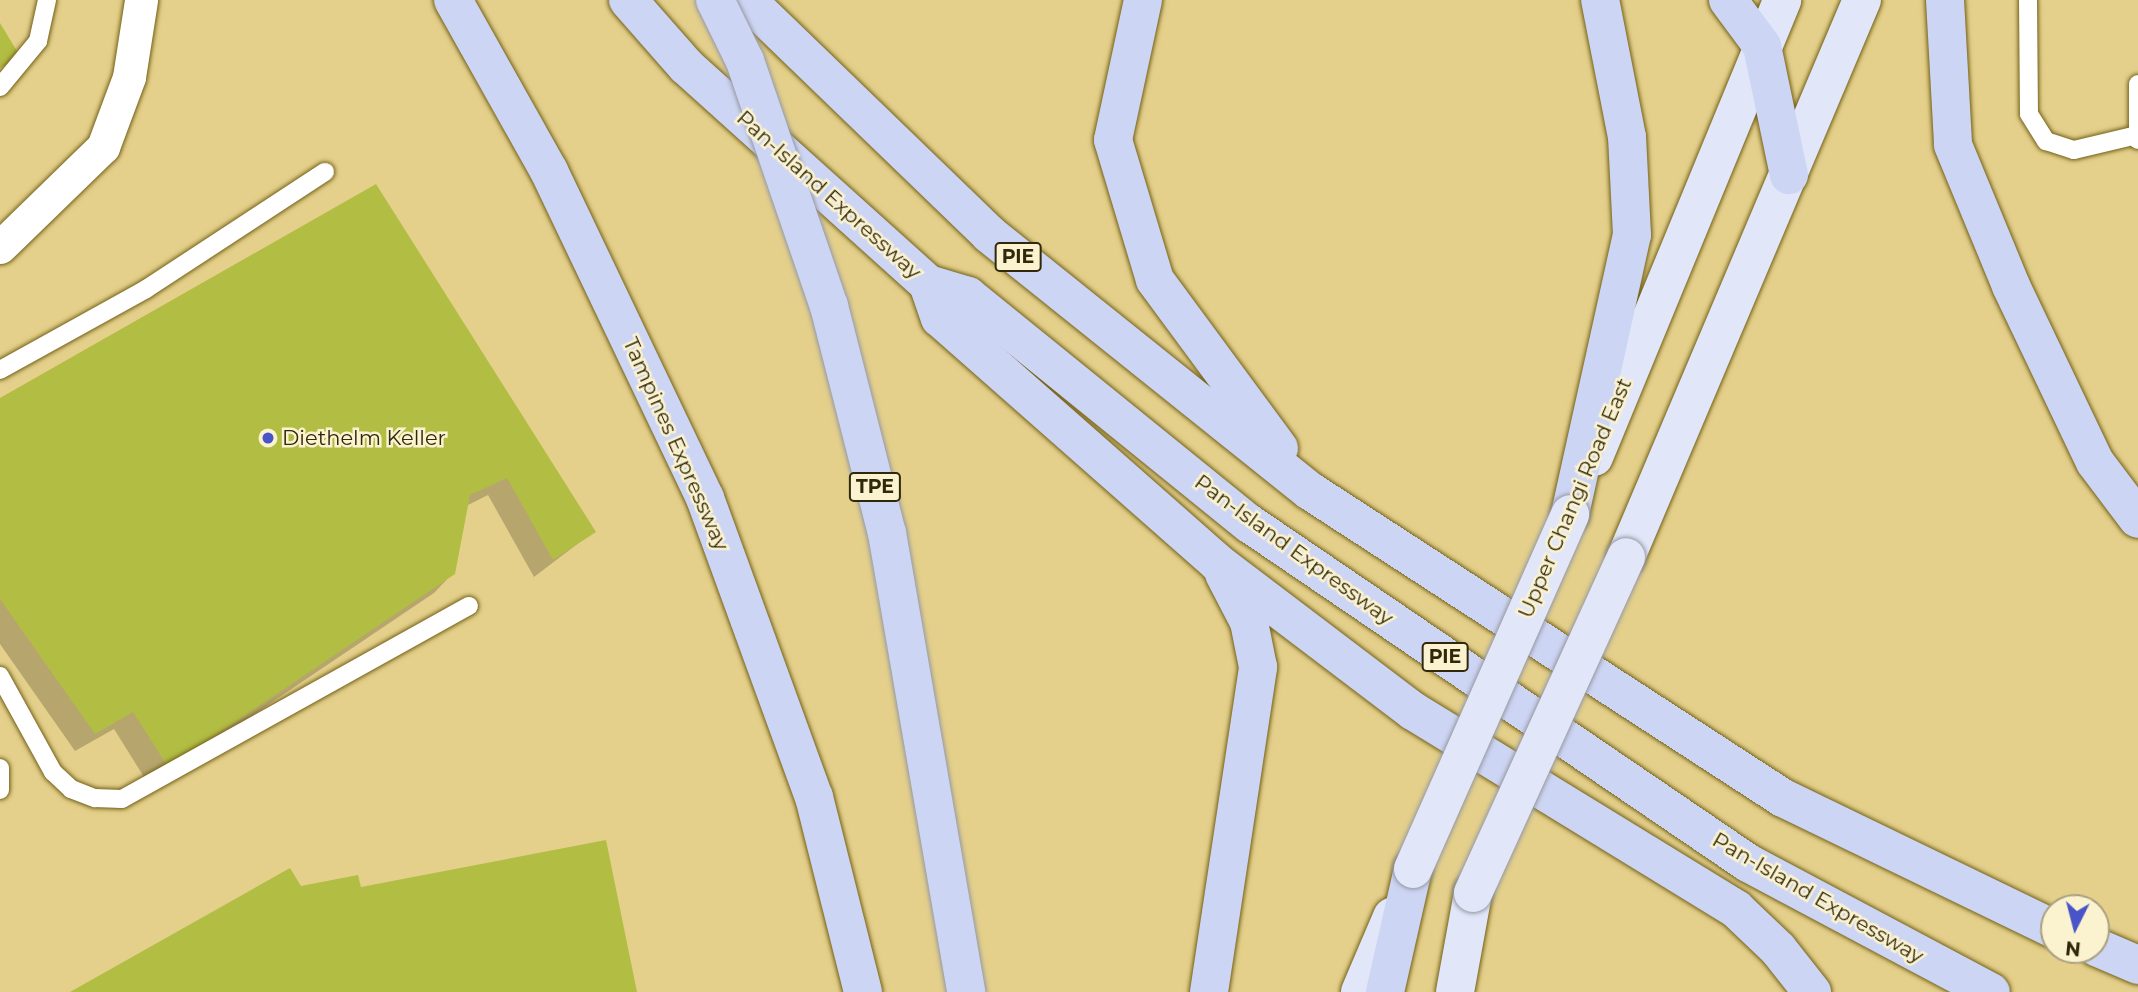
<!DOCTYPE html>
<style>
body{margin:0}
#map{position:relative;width:2138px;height:992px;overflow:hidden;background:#e4d08a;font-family:Montserrat,sans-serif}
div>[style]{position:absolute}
.shadow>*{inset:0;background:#0003}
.building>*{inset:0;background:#b2bd43}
.roads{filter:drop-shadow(0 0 2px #746119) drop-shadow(0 0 2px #746119)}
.service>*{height:18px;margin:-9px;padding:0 9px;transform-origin:9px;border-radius:9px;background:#fff}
.minor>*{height:33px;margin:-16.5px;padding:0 16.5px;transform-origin:16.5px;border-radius:16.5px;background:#fff}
.primary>*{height:38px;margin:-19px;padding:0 19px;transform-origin:19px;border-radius:19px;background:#e1e6f8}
.motorway>*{height:38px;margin:-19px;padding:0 19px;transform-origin:19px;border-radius:19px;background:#cdd5f4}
.bridges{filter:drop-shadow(0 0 2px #9698a2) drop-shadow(0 0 2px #9698a2)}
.primary-bridge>*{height:38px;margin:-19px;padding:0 19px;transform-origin:19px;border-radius:19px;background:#e1e6f8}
.motorway-bridge>*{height:38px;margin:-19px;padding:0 19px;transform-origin:19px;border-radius:19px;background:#cdd5f4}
.dots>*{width:19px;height:19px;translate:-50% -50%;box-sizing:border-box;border:4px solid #fbf2cf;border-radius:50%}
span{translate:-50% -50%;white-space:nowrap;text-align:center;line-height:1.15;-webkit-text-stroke:5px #fbf2cf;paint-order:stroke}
.shield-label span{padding:2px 5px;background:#fbf2cf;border:2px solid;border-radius:5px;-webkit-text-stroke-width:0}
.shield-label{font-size:19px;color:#30280b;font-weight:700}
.street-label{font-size:21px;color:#30280b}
.poi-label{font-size:21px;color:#30280b}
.left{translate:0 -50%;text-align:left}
.north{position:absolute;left:2040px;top:894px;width:70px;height:70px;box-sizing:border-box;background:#fbf2cf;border:2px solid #aaa181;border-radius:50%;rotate:186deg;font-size:19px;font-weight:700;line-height:28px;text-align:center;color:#30280b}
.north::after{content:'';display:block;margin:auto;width:24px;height:32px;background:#4954c9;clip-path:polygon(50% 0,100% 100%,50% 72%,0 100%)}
</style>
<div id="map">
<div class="shadow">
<i style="clip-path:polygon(375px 186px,593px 532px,534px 577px,488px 495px,466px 506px,453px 573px,434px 593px,149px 785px,114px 729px,75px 751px,0 644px,0 400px)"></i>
</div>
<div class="building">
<i style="clip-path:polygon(0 23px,20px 56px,0 68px)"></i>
<i style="clip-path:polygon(376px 184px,596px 532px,553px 560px,507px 478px,470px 495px,455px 574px,168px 767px,133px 712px,95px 734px,0 599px,0 398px)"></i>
<i style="clip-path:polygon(606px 840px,637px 992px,70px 992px,290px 868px,301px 886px,358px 875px,361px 887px)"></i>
</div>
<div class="roads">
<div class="service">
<i style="left:2028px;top:0;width:114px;rotate:89.5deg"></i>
<i style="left:2029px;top:114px;width:32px;rotate:58deg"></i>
<i style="left:2046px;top:141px;width:29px;rotate:18deg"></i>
<i style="left:2074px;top:150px;width:65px;rotate:-13.4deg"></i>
<i style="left:2138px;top:84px;width:56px;rotate:90deg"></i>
<i style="left:0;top:87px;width:60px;rotate:-50.4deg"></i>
<i style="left:38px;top:41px;width:42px;rotate:-77.6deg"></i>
<i style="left:0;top:370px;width:167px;rotate:-29deg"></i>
<i style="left:146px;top:289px;width:214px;rotate:-33.2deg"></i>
<i style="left:0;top:676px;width:110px;rotate:61.1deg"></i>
<i style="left:53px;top:772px;width:25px;rotate:43deg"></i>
<i style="left:71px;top:789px;width:26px;rotate:21deg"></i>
<i style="left:95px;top:798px;width:27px;rotate:2deg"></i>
<i style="left:122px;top:799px;width:397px;rotate:-29.1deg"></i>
<i style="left:0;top:768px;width:22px;rotate:90deg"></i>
</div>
<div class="minor">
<i style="left:0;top:247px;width:144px;rotate:-44.2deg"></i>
<i style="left:103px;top:147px;width:75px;rotate:-69.6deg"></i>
<i style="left:129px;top:77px;width:78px;rotate:-81.1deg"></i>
</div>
<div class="primary">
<i style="left:1594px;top:457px;width:494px;rotate:-67.6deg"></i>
<i style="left:1626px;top:557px;width:605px;rotate:-67.04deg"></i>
<i style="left:1360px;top:992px;width:82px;rotate:-66.9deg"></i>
<i style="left:1455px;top:992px;width:101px;rotate:-79.7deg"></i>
</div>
<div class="motorway">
<i style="left:453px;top:0;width:196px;rotate:60.7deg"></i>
<i style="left:549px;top:171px;width:362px;rotate:64.5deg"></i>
<i style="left:705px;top:498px;width:318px;rotate:70deg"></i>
<i style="left:814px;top:797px;width:201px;rotate:75.9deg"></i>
<i style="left:628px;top:0;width:88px;rotate:48.7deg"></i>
<i style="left:686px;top:66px;width:326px;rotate:42deg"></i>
<i style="left:928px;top:284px;width:42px;rotate:16.7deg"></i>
<i style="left:968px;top:296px;width:363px;rotate:39deg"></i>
<i style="left:1250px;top:524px;width:602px;rotate:34.24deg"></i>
<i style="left:1748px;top:863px;width:275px;rotate:28deg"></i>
<i style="left:747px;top:0;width:337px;rotate:44deg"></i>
<i style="left:989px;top:234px;width:411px;rotate:38.7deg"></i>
<i style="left:1310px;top:491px;width:564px;rotate:32.99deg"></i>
<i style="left:1783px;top:798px;width:301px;rotate:25.8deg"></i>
<i style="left:1143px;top:0;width:143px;rotate:102.1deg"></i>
<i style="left:1113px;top:140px;width:146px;rotate:73.3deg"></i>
<i style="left:1155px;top:280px;width:209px;rotate:53.6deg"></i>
<i style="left:1728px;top:0;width:57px;rotate:53.5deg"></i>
<i style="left:1762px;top:46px;width:132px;rotate:78.2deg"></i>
<i style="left:1945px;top:0;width:145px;rotate:86.8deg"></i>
<i style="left:1953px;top:145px;width:152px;rotate:67.6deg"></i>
<i style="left:2011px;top:286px;width:195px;rotate:64.5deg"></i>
<i style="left:2095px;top:462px;width:71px;rotate:53deg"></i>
<i style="left:928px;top:284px;width:36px;rotate:71deg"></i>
<i style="left:940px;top:318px;width:371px;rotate:41.4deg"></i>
<i style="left:1218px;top:563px;width:245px;rotate:37.2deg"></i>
<i style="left:1413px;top:711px;width:379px;rotate:31.5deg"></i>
<i style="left:1736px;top:909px;width:58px;rotate:43.6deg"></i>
<i style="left:1778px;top:949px;width:55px;rotate:51.7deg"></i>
<i style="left:1570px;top:514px;width:286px;rotate:-77.5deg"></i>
<i style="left:1632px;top:235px;width:98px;rotate:-92.9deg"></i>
<i style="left:1627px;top:137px;width:140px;rotate:-101.1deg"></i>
<i style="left:2096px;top:947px;width:46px;rotate:23.2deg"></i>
<i style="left:1209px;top:992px;width:329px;rotate:-81.4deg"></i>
<i style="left:1258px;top:667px;width:46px;rotate:-101.3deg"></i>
<i style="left:1249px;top:622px;width:54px;rotate:-117.5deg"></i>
<i style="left:1385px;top:992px;width:126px;rotate:-77.2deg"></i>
</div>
</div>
<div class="bridges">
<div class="primary-bridge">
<i style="left:1413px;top:869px;width:388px;rotate:-66.1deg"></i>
<i style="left:1473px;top:893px;width:369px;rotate:-65.5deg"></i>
</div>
<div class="motorway-bridge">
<i style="left:715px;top:0;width:68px;rotate:63.8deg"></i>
<i style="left:745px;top:61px;width:259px;rotate:71.1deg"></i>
<i style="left:829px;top:306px;width:234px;rotate:75.7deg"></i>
<i style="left:887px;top:533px;width:466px;rotate:80.2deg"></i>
</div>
</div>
<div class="dots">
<i style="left:268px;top:438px;background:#4954c9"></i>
</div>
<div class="shield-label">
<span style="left:1018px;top:257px">PIE</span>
<span style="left:875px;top:487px">TPE</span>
<span style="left:1445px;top:657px">PIE</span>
</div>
<div class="street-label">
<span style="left:829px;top:195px;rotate:42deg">Pan-Island Expressway</span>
<span style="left:676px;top:444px;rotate:66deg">Tampines Expressway</span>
<span style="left:1575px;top:498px;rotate:-67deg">Upper Changi Road East</span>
<span style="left:1294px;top:550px;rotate:36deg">Pan-Island Expressway</span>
<span style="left:1818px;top:898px;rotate:30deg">Pan-Island Expressway</span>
</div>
<div class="poi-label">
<span class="left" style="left:282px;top:438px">Diethelm Keller</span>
</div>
<div class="north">N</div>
</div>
